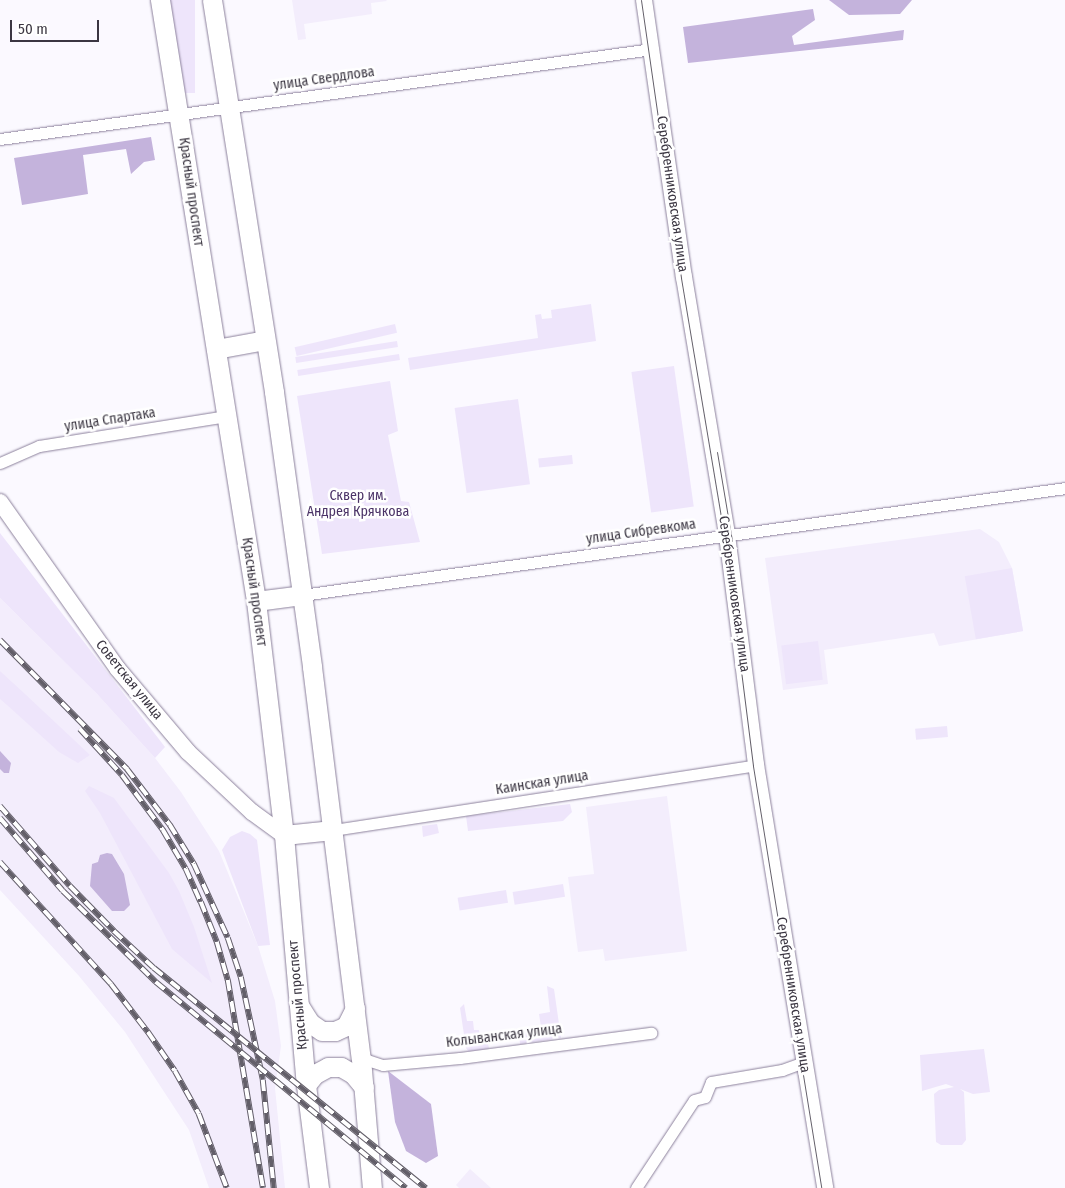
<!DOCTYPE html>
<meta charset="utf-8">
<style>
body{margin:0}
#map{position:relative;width:1065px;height:1188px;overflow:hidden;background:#fbf9ff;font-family:"Fira Sans Condensed",sans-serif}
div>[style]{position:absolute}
.built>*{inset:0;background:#f3edfc}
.green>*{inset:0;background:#eee5fb;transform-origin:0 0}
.forest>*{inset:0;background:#c4b3dc}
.roads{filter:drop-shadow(0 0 1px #8c819c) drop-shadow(0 0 1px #8c819c)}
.street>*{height:11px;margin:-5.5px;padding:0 5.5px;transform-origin:5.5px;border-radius:5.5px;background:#fff}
.secondary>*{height:16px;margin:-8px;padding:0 8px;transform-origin:8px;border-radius:8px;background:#fff}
.primary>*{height:19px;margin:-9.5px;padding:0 9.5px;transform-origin:9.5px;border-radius:9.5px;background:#fff}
.tram>*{height:1px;margin:-0.5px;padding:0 0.5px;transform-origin:0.5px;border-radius:0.5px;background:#635f69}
.rail>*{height:5.5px;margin-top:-2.75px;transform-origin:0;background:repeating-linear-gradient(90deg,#fff 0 11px,#635f69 0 22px);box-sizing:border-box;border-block:1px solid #635f69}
span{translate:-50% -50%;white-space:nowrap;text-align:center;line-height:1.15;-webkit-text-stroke:5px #fff;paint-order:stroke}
.street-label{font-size:14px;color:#3b3642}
.park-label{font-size:14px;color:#4b3367}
.scale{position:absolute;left:10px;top:20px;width:89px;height:22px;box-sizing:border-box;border:2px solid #3b3642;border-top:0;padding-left:6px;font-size:15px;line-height:18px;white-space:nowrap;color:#3b3642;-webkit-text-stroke:4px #fff;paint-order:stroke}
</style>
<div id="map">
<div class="built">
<i style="clip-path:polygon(292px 0,386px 0,387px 1px,371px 3px,372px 14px,304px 24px,306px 39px,298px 40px)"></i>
<i style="clip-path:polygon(980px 529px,999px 542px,1012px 568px,1023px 631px,939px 646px,934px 633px,824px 650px,828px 684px,783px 690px,765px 558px)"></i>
<i style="clip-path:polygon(0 598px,97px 694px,155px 758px,181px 792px,219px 851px,258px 946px,275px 1001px,281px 1046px,275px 1088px,285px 1188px,209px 1188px,189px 1130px,125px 1032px,79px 976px,0 890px)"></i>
<i style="clip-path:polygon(667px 796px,687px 951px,605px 961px,603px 949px,578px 952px,568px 877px,594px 874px,586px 807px)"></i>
<i style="clip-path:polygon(470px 1169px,491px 1188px,459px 1188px,456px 1185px)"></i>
</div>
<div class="green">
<i style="left:167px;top:0;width:28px;height:93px"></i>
<i style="clip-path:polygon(591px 304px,596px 341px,410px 370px,408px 358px,538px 338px,535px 315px,541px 314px,542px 319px,552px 318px,551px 310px)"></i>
<i style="left:395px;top:324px;width:9px;height:103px;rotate:77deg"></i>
<i style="left:397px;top:341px;width:6px;height:103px;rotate:81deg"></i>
<i style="left:399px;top:354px;width:6px;height:103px;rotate:81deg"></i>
<i style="left:674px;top:366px;width:142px;height:43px;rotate:82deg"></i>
<i style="clip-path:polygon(390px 381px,398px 431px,388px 435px,401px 501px,409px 502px,420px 542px,322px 554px,297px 396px)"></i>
<i style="left:518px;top:399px;width:86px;height:64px;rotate:82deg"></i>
<i style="left:572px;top:455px;width:9px;height:34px;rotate:84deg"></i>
<i style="clip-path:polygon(0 533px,165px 747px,155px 758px,97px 694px,0 598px)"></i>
<i style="left:1012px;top:568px;width:64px;height:48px;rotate:80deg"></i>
<i style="left:818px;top:641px;width:39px;height:37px;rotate:83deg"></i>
<i style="clip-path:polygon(0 671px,25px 694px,90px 755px,78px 763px,59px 752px,7px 705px,0 699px)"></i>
<i style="left:947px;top:726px;width:11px;height:32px;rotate:85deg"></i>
<i style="clip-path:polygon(89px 786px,114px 798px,169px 873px,179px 891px,194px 927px,212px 983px,172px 949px,100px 813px,85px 791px)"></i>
<i style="clip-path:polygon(570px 804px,572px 812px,563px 821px,468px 831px,466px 816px)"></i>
<i style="clip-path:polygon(437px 824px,439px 833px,423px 837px,422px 826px)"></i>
<i style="clip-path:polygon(242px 831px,250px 834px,257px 840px,270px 945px,258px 946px,222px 850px,230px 837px)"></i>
<i style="left:563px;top:884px;width:13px;height:51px;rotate:81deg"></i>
<i style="left:506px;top:890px;width:13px;height:49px;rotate:81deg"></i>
<i style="clip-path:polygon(547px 986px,554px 989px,561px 1038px,520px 1044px,519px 1030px,541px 1027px,539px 1014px,550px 1012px)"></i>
<i style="clip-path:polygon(464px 1004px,467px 1021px,473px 1021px,474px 1030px,479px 1030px,480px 1037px,487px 1036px,489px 1049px,469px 1052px,466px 1048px,460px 1008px)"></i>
<i style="clip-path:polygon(984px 1049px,990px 1092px,973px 1094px,960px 1089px,964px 1092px,966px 1140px,962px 1145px,941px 1145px,936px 1142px,934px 1094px,939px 1090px,954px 1087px,946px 1084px,922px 1091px,920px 1055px)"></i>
</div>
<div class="forest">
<i style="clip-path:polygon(829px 0,912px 0,900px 14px,849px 15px)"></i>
<i style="clip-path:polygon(813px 9px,815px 20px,792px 36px,794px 45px,904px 30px,903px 40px,688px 63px,683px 27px)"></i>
<i style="clip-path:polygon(151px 137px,155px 160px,144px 162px,131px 174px,126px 149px,83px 155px,88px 194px,22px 205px,14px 158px)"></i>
<i style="clip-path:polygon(0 751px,11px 763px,9px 773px,4px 773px,0 769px)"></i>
<i style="clip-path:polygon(107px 853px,112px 854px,124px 874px,130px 905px,124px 911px,112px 911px,90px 886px,92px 864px,98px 862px,100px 855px)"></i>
<i style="clip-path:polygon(388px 1071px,431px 1104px,438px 1156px,426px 1163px,406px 1151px,395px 1122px)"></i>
</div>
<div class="roads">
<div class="street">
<i style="left:0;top:139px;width:658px;rotate:-7.86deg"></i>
<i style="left:0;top:463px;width:43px;rotate:-23.6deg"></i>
<i style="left:39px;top:446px;width:190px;rotate:-9.1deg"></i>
<i style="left:302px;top:595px;width:770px;rotate:-7.98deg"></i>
<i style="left:333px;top:830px;width:428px;rotate:-8.7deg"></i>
<i style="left:361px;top:1058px;width:23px;rotate:18deg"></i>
<i style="left:383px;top:1065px;width:77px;rotate:-5.2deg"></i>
<i style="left:460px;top:1058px;width:193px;rotate:-7.5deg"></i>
<i style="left:636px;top:1188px;width:105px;rotate:-56.6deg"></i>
<i style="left:694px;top:1100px;width:11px;rotate:-15deg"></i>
<i style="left:705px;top:1097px;width:16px;rotate:-68deg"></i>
<i style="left:711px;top:1082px;width:72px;rotate:-9.6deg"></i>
<i style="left:782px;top:1070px;width:23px;rotate:-20deg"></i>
</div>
<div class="secondary">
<i style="left:644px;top:0;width:280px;rotate:81.8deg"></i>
<i style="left:684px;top:277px;width:262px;rotate:80.5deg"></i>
<i style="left:727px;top:535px;width:232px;rotate:82.8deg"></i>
<i style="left:756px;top:765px;width:429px;rotate:80.7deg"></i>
<i style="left:0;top:502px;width:203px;rotate:54.8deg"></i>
<i style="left:117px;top:668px;width:110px;rotate:49.8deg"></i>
<i style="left:188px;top:752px;width:88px;rotate:43.2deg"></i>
<i style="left:252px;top:812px;width:39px;rotate:36deg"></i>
</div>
<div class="primary">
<i style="left:160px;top:0;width:609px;rotate:80.92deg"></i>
<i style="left:256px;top:601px;width:236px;rotate:83.2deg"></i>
<i style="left:284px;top:835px;width:251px;rotate:85deg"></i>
<i style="left:306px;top:1085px;width:104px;rotate:82.8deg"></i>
<i style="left:212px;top:0;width:397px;rotate:81deg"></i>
<i style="left:274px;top:392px;width:278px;rotate:82.1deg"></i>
<i style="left:312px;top:667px;width:394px;rotate:82.9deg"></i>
<i style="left:361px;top:1058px;width:130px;rotate:85.2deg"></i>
<i style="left:216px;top:349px;width:50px;rotate:-10.4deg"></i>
<i style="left:256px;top:601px;width:46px;rotate:-7.4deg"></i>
<i style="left:284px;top:835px;width:49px;rotate:-5.8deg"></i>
<i style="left:300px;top:1007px;width:19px;rotate:58deg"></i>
<i style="left:310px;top:1023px;width:14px;rotate:34deg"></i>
<i style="left:322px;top:1031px;width:13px"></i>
<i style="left:335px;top:1031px;width:12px;rotate:-24deg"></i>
<i style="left:346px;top:1026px;width:20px;rotate:-63deg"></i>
<i style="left:306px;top:1085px;width:14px;rotate:-51deg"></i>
<i style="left:315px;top:1074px;width:15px;rotate:-28deg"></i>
<i style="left:328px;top:1067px;width:13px"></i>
<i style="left:341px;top:1067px;width:14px;rotate:30deg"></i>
<i style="left:353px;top:1074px;width:17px;rotate:50deg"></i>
</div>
</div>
<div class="tram">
<i style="left:641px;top:0;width:281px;rotate:81.8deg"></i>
<i style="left:681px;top:278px;width:262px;rotate:80.5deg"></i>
<i style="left:724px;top:536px;width:232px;rotate:82.8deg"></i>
<i style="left:753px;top:766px;width:427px;rotate:80.8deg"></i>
<i style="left:717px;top:452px;width:90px;rotate:80.4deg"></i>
</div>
<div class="rail">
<i style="left:0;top:640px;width:181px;rotate:45.4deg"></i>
<i style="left:127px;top:769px;width:71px;rotate:52.5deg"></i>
<i style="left:170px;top:825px;width:46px;rotate:58.4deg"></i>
<i style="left:194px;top:864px;width:81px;rotate:65.3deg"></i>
<i style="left:228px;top:938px;width:41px;rotate:71.6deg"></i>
<i style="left:241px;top:977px;width:105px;rotate:77.9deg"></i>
<i style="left:263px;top:1080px;width:109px;rotate:84.2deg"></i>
<i style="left:80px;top:729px;width:62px;rotate:47.6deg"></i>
<i style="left:122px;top:775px;width:69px;rotate:53.3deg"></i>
<i style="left:163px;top:830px;width:45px;rotate:59.5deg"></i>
<i style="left:186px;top:869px;width:36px;rotate:66deg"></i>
<i style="left:201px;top:902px;width:43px;rotate:68.2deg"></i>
<i style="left:217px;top:942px;width:40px;rotate:74deg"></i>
<i style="left:228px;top:980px;width:211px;rotate:80.4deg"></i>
<i style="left:0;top:806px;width:106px;rotate:48.8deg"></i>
<i style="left:70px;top:886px;width:63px;rotate:45.6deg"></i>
<i style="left:114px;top:931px;width:54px;rotate:42.8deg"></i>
<i style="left:154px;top:968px;width:350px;rotate:39deg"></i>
<i style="left:0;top:818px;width:96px;rotate:49.2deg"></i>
<i style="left:63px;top:891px;width:130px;rotate:44.4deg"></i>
<i style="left:156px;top:982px;width:324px;rotate:39.5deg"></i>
<i style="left:0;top:862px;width:165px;rotate:47.7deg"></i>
<i style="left:111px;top:984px;width:61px;rotate:52.4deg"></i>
<i style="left:148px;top:1032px;width:47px;rotate:55.3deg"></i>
<i style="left:175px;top:1071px;width:49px;rotate:60.8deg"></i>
<i style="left:199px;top:1114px;width:79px;rotate:69.3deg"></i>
</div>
<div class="street-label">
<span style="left:324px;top:79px;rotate:-8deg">улица Свердлова</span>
<span style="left:191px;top:192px;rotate:82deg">Красный проспект</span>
<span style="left:672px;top:194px;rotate:82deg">Серебренниковская улица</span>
<span style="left:110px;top:420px;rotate:-9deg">улица Спартака</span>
<span style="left:641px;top:532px;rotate:-8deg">улица Сибревкома</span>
<span style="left:254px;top:592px;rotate:82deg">Красный проспект</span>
<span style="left:734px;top:594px;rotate:82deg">Серебренниковская улица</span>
<span style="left:129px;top:680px;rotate:51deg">Советская улица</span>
<span style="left:542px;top:783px;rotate:-9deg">Каинская улица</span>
<span style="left:298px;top:995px;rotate:-95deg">Красный проспект</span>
<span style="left:793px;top:995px;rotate:81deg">Серебренниковская улица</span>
<span style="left:504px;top:1036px;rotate:-7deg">Колыванская улица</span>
</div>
<div class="park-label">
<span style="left:358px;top:504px">Сквер им.<br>Андрея Крячкова</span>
</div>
<div class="scale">50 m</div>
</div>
